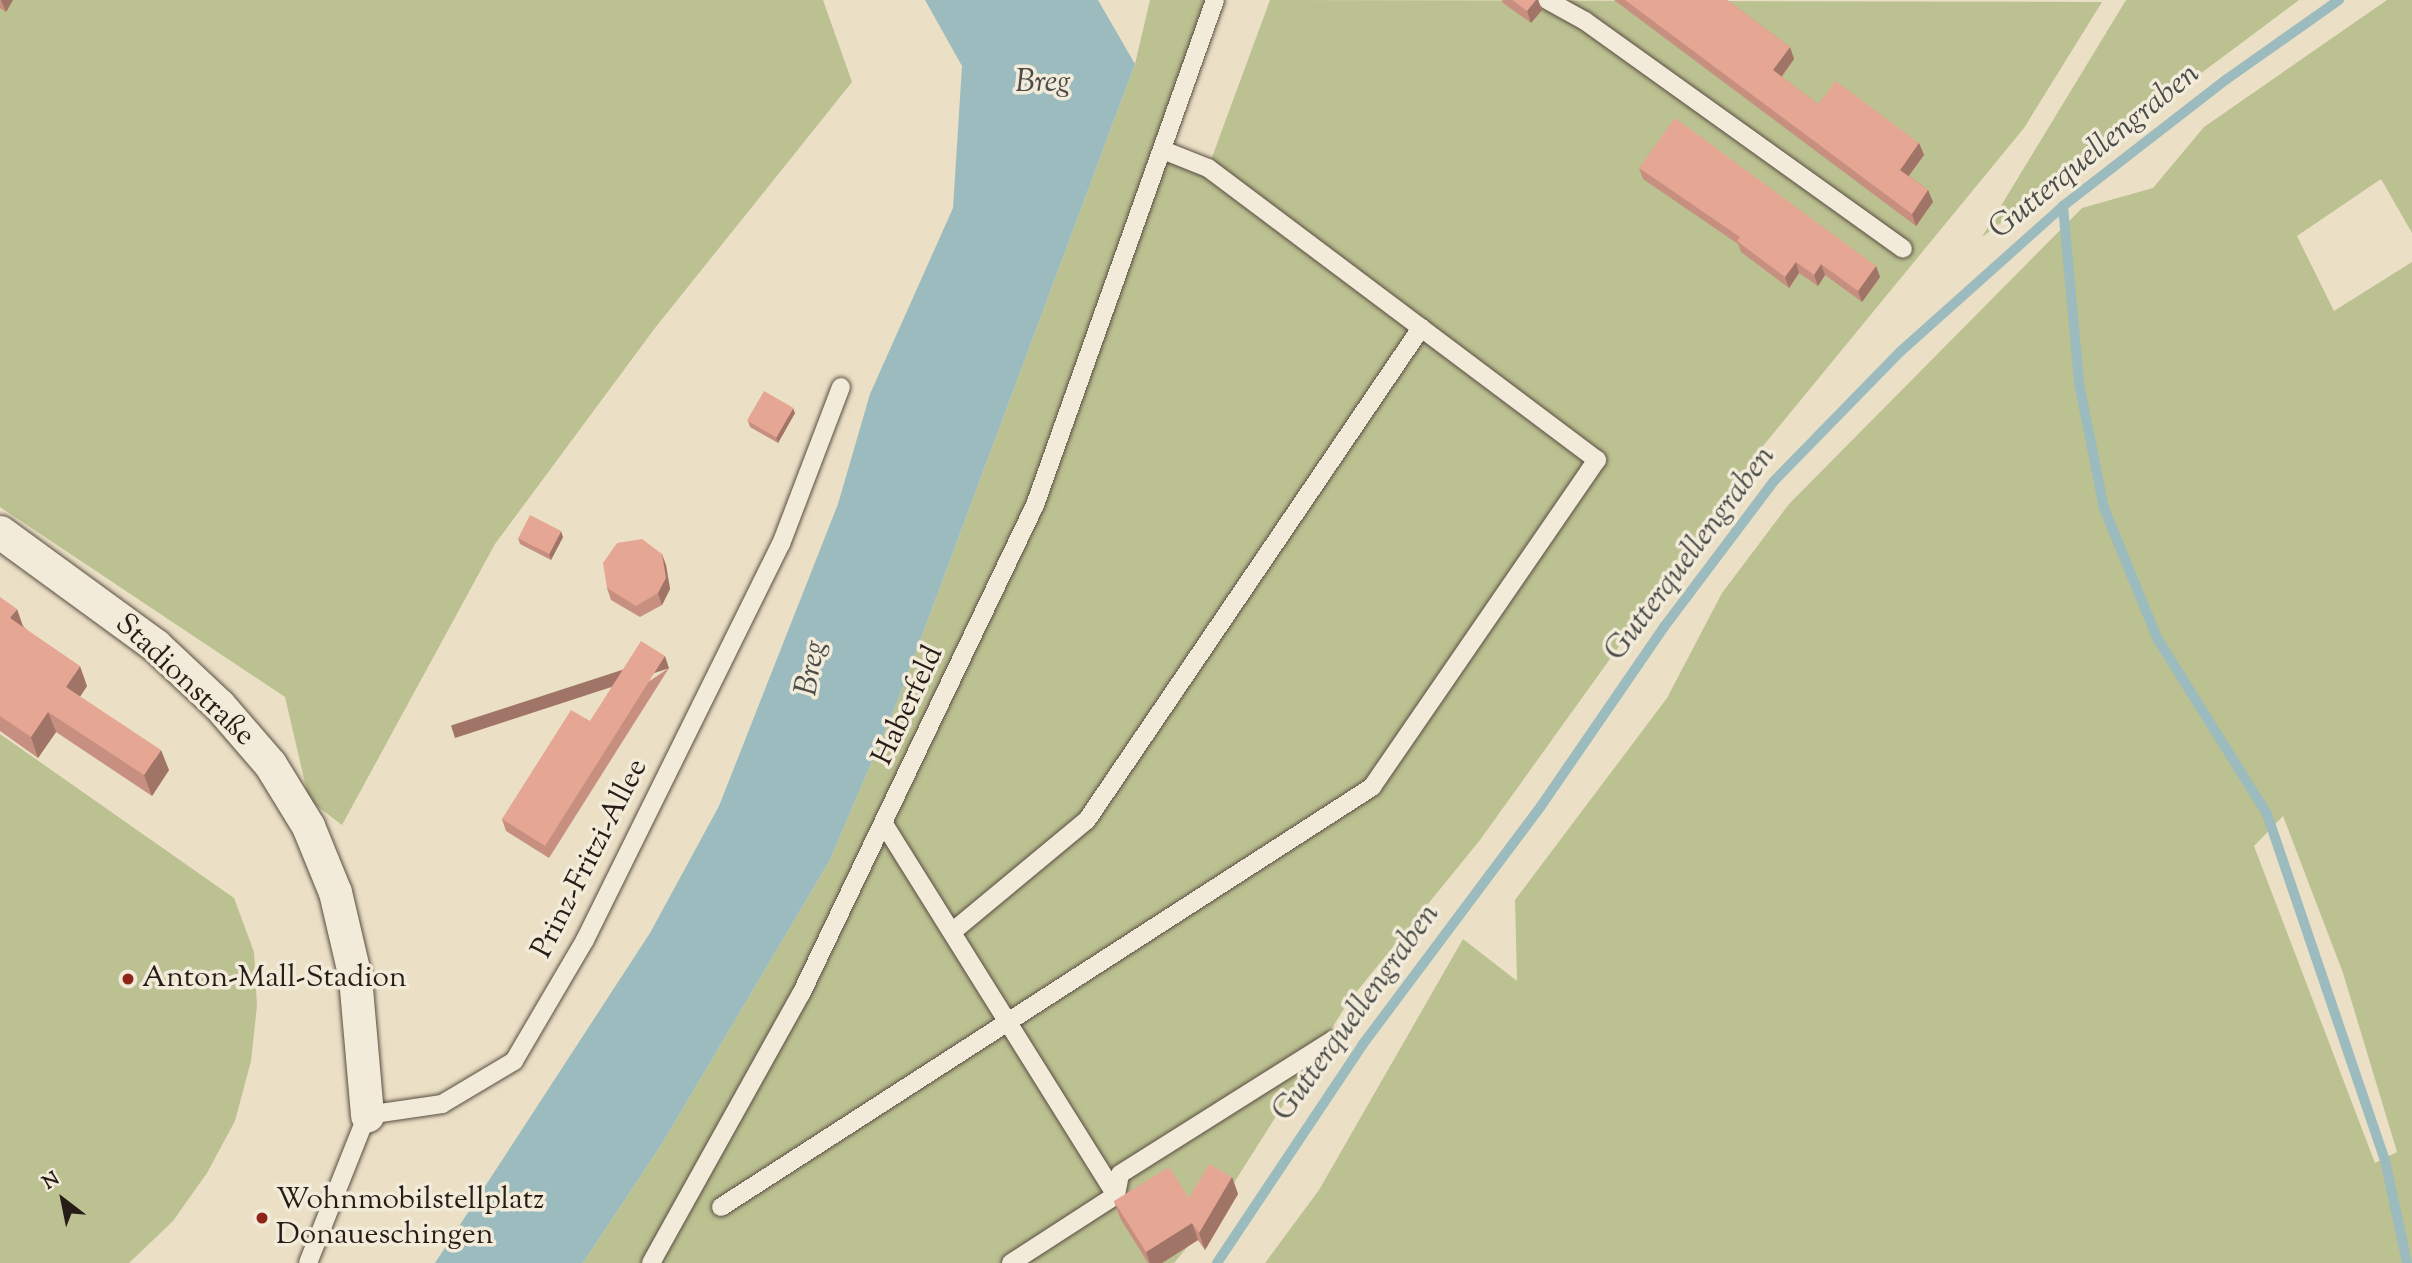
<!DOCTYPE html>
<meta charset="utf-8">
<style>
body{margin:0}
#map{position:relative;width:2412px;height:1263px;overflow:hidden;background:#ebe0c5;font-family:"Sorts Mill Goudy",serif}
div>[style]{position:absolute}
.green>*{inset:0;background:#bcc191}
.water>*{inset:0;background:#9cbbbe}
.stream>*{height:10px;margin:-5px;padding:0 5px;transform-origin:5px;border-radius:5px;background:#9cbbbe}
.roads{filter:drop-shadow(0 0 2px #594d42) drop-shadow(0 0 2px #594d42)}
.service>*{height:18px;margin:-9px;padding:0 9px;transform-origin:9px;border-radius:9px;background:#f2ebd9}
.minor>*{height:33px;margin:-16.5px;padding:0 16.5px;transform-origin:16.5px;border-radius:16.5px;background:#f2ebd9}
.wall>*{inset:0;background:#c68f7f}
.shaded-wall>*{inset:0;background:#a17468;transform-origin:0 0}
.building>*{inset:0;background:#e6a694;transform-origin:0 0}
.dots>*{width:19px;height:19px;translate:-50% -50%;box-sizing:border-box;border:4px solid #f2ebd9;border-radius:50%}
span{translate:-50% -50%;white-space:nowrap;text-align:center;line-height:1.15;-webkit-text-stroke:7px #f2ebd9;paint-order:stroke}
.street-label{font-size:30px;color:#281c17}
.poi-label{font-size:30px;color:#281c17}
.left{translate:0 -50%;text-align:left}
.water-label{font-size:32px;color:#4b4c49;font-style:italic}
.north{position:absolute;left:28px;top:1165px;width:70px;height:70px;-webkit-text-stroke:5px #f2ebd9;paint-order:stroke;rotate:328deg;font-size:19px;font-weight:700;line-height:28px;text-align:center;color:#281c17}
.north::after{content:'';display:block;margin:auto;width:24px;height:32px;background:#281c17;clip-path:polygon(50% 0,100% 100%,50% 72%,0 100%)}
</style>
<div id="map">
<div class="green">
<i style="clip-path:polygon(0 0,823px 0,852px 82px,655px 328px,495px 544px,342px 825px,309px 800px,285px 697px,0 507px)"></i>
<i style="clip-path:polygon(1150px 0,1215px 0,1163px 149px,1208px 168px,1270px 0,2102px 2px,2024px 128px,1763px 446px,1480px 840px,1349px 1001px,1211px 1219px,1174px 1263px,662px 1263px,658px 1250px,644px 1263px,583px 1263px,663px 1142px,830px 860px,898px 700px,1135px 64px)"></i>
<i style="clip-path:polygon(2126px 0,2299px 0,1982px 237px)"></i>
<i style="clip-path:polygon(evenodd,2387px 0,2412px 0,2412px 233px,2381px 179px,2297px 236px,2334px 311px,2412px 262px,2412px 1263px,1265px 1263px,1319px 1190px,1463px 939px,1517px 981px,1515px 900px,1667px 698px,1722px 593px,1789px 504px,2082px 208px,2153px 188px,2204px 127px,2387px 0,2283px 816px,2343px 973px,2397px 1152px,2375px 1163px,2254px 846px,2283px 816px)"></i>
<i style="clip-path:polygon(0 734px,234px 898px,254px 952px,257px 1006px,251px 1061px,235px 1121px,207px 1173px,173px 1221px,129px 1263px,0 1263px)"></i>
</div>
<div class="water">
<i style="clip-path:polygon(925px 0,1098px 0,1135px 64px,898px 700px,830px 860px,663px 1142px,583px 1263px,435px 1263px,650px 933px,719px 806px,838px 504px,870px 394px,953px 208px,962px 66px)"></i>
</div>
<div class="stream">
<i style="left:2063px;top:206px;width:178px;rotate:84.8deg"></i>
<i style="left:2079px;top:383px;width:127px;rotate:78.7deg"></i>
<i style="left:2104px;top:508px;width:140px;rotate:67.8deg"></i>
<i style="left:2157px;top:638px;width:208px;rotate:58deg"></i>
<i style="left:2267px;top:814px;width:366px;rotate:71.2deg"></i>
<i style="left:2385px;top:1160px;width:105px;rotate:77.9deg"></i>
<i style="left:1217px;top:1263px;width:263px;rotate:-56.3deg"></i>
<i style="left:1363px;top:1044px;width:297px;rotate:-53.2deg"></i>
<i style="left:1541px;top:806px;width:217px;rotate:-55.5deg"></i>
<i style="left:1664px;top:627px;width:183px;rotate:-53deg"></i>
<i style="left:1774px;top:481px;width:182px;rotate:-45.7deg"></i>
<i style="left:1901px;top:351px;width:217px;rotate:-41.8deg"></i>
<i style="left:2063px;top:206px;width:207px;rotate:-37.8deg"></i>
<i style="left:2227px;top:79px;width:137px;rotate:-35.2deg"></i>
</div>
<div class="roads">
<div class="service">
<i style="left:1547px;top:0;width:43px;rotate:28.9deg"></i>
<i style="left:1585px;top:21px;width:391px;rotate:35.6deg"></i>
<i style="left:884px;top:824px;width:438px;rotate:58deg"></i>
<i style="left:952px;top:932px;width:175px;rotate:-39.7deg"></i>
<i style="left:1087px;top:820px;width:595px;rotate:-55.83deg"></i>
<i style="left:721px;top:1207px;width:775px;rotate:-32.83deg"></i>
<i style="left:1372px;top:787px;width:397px;rotate:-55.5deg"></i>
<i style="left:1597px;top:460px;width:486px;rotate:-143.1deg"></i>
<i style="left:1208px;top:168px;width:48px;rotate:-158.2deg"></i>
<i style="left:308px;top:1263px;width:159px;rotate:-68.3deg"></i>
<i style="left:367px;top:1115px;width:76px;rotate:-8.3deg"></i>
<i style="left:442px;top:1104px;width:84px;rotate:-30.8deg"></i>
<i style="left:514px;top:1061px;width:140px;rotate:-59.6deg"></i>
<i style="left:585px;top:940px;width:442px;rotate:-63.7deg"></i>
<i style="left:781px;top:544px;width:168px;rotate:-69.1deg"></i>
<i style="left:651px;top:1263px;width:308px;rotate:-60.9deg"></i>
<i style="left:801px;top:994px;width:542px;rotate:-64.43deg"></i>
<i style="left:1035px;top:505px;width:536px;rotate:-70.38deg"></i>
<i style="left:1011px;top:1263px;width:125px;rotate:-32.9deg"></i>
<i style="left:1116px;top:1195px;width:21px;rotate:-79deg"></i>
<i style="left:1120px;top:1174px;width:252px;rotate:-32.2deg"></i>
</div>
<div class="minor">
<i style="left:0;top:532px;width:192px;rotate:36.1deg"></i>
<i style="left:155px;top:645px;width:88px;rotate:43.2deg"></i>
<i style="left:219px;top:705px;width:78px;rotate:49.2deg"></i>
<i style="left:270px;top:764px;width:73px;rotate:58.5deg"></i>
<i style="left:308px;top:826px;width:71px;rotate:67.8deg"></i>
<i style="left:335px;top:892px;width:87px;rotate:76.8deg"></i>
<i style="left:355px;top:977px;width:139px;rotate:85deg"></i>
</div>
</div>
<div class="wall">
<i style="clip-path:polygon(0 0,13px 0,6px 12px,0 8px)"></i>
<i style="clip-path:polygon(1502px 0,1538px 0,1542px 10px,1531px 23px,1503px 3px)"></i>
<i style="clip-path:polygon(1614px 0,1727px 0,1790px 47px,1794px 59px,1782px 77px,1818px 104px,1919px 143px,1924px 155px,1909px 176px,1928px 190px,1933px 202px,1916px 226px)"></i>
<i style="clip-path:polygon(1639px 168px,1876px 266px,1880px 277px,1862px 302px,1825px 275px,1818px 286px,1799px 273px,1789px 288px,1741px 252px,1738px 244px,1643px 179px)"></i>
<i style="clip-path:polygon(795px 413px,778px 443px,750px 427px,748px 421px)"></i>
<i style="clip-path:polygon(563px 537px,551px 560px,520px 544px,518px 538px)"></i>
<i style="clip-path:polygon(666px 565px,670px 589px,662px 605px,640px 617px,611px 600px,607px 588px)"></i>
<i style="clip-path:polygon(0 597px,24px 627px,87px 686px,80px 697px,169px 770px,152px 796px,56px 732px,38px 758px,0 731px)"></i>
<i style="clip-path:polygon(669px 668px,549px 858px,506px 831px,502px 819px,590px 721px)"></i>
<i style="clip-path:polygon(1232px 1177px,1238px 1194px,1205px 1250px,1198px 1240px,1162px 1263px,1148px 1263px,1120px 1218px,1114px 1201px,1189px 1198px)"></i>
</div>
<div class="shaded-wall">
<i style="clip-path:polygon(1px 0,13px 0,6px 12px)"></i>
<i style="clip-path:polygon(1535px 0,1538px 0,1542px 10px,1531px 23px,1527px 11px)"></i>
<i style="clip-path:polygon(1790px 47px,1794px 59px,1777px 82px,1773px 70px)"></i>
<i style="clip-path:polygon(1919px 143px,1924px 155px,1904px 182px,1900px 170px)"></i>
<i style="clip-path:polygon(1928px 190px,1933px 202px,1916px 226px,1912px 214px)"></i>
<i style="clip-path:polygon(1796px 262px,1799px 273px,1789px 288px,1785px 277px)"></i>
<i style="clip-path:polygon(1821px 264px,1825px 275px,1818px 286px,1814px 275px)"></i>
<i style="clip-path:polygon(1876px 266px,1880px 277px,1862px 302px,1858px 291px)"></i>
<i style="clip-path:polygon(793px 408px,795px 413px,778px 443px,776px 437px)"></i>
<i style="clip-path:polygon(561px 531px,563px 537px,551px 560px,549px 554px)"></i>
<i style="clip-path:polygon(662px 554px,666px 565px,670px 589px,662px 605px,658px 593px)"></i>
<i style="clip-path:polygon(17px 609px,24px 629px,10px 618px)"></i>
<i style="left:665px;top:656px;width:13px;height:225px;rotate:72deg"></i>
<i style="clip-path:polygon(80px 666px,87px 686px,73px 707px,66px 687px)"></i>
<i style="clip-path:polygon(48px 712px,56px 732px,38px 758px,31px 737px)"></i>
<i style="clip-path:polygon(161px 750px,169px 770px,152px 796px,144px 775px)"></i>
<i style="clip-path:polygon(1232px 1177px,1238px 1194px,1205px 1250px,1199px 1233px)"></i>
<i style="clip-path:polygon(1192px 1223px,1198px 1240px,1162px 1263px,1150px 1263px,1146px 1252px)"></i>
</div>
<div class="building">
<i style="clip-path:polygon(1512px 0,1536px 0,1527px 11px)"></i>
<i style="clip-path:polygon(1625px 0,1727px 0,1790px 47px,1773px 70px,1818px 104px,1836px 81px,1919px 143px,1900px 170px,1928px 190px,1912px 214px)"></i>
<i style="clip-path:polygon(1675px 118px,1876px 266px,1858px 291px,1821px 264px,1814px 275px,1796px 262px,1785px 277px,1737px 241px,1740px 237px,1639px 168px)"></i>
<i style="left:764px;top:391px;width:34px;height:34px;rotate:30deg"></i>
<i style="left:530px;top:515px;width:35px;height:26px;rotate:27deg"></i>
<i style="clip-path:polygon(642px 539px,662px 554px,666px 578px,658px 593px,636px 606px,607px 588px,603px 563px,617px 543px)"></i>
<i style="clip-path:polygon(0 597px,17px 609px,10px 618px,80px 666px,66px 687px,161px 750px,144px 775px,48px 712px,31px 737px,0 716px)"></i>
<i style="clip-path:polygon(641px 641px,665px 656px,545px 846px,502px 819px,571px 710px,590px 721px)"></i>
<i style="clip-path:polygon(1209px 1164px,1232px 1177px,1199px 1233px,1192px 1223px,1146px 1252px,1114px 1201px,1169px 1167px,1189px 1198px)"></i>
</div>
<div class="dots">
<i style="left:128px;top:979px;background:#8f2418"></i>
<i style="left:262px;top:1218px;background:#8f2418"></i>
</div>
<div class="street-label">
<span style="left:184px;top:681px;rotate:43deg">Stadionstraße</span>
<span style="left:909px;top:706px;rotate:-65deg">Haberfeld</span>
<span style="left:591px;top:859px;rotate:-63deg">Prinz-Fritzi-Allee</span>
</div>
<div class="poi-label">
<span class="left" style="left:142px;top:979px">Anton-Mall-Stadion</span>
<span class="left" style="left:276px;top:1218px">Wohnmobilstellplatz<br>Donaueschingen</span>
</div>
<div class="water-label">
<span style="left:1043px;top:83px">Breg</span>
<span style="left:2095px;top:152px;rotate:-39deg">Gutterquellengraben</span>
<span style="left:1691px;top:554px;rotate:-53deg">Gutterquellengraben</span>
<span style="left:812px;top:668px;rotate:-80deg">Breg</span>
<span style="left:1357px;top:1013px;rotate:-54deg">Gutterquellengraben</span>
</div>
<div class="north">N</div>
</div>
